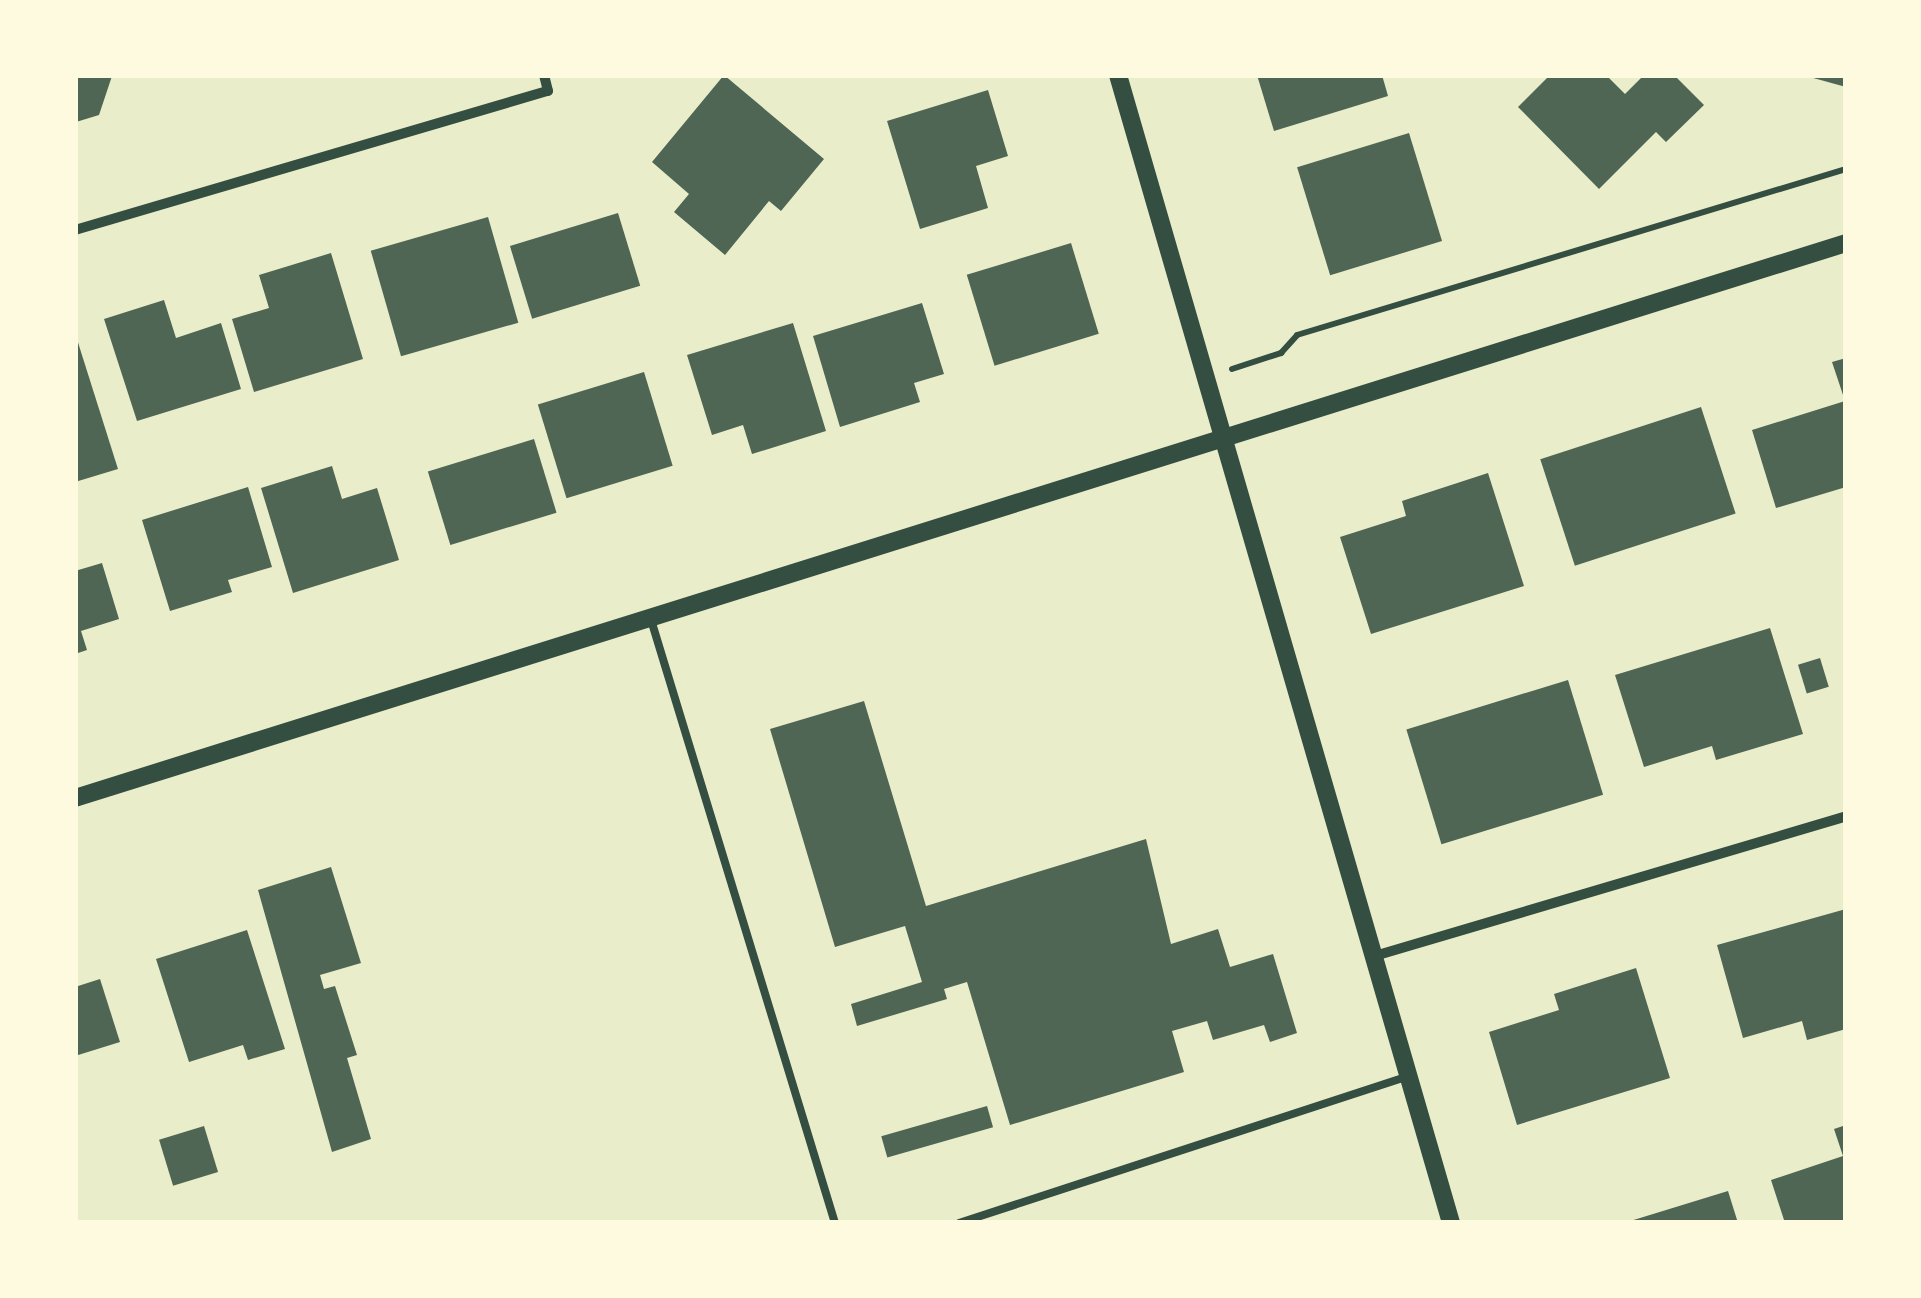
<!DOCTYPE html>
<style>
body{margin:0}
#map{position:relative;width:1921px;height:1298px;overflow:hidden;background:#e9edc9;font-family:"Public Sans",sans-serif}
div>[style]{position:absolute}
.building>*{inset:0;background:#4f6655;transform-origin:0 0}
.path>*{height:6px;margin:-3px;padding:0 3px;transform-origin:3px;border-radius:3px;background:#344e41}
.service>*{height:8px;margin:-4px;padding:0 4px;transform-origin:4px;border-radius:4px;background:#344e41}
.minor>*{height:10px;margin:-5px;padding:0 5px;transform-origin:5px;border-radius:5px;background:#344e41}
.tertiary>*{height:18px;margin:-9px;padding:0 9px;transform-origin:9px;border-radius:9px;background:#344e41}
span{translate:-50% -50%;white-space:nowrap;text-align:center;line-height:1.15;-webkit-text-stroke:10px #fefae0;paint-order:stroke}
.frame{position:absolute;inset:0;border:78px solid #fefae0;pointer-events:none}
</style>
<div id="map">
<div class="building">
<i style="clip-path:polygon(75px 75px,112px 76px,99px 115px,76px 122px)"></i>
<i style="clip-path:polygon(724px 75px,824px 159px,781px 211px,769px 201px,725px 255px,674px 212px,689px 194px,652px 162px)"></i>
<i style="clip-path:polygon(1257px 75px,1382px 75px,1388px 96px,1274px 131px)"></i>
<i style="clip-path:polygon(1550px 75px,1606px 75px,1625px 94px,1644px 75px,1674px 75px,1704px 105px,1666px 142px,1656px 132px,1599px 189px,1518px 107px)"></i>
<i style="clip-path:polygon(1806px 75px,1846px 75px,1846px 87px,1806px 76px)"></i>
<i style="clip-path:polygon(988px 90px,1008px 156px,976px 166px,988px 208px,920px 229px,887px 121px)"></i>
<i style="left:1409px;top:133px;width:113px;height:117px;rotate:73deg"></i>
<i style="left:618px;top:213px;width:76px;height:113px;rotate:73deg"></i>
<i style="left:488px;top:217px;width:110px;height:122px;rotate:74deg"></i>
<i style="left:1071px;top:243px;width:95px;height:109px;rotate:73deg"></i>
<i style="clip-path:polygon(331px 253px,363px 359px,254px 392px,232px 319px,269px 308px,259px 275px)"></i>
<i style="clip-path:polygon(164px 300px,176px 338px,221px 323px,241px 389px,137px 421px,104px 319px)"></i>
<i style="clip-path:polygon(922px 303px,944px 374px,914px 383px,920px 402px,840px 427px,813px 336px)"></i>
<i style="clip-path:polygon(793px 323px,826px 431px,752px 454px,743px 425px,712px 435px,687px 355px)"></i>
<i style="clip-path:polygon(75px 333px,118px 469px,75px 482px)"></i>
<i style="clip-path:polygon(1846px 358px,1846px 487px,1776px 508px,1752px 430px,1845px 401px,1832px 362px)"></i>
<i style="left:644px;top:372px;width:98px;height:111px;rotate:73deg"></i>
<i style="left:1701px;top:407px;width:112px;height:169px;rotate:72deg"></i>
<i style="left:534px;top:439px;width:77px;height:111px;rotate:73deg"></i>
<i style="clip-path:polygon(332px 466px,342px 499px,377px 488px,399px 560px,293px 593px,261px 488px)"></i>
<i style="clip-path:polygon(1488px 473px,1524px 586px,1371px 634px,1340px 537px,1406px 516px,1402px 501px)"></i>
<i style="clip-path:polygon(248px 487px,272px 567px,228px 580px,232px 592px,170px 611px,142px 520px)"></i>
<i style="clip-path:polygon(102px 563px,119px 619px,81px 631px,87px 650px,75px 654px,75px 571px)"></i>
<i style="clip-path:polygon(1770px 628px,1803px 734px,1716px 760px,1712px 746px,1644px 767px,1615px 675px)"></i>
<i style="left:1820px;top:658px;width:30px;height:23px;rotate:73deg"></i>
<i style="left:1568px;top:680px;width:120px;height:169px;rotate:73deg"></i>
<i style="clip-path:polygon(864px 701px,926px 906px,1146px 839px,1171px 944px,1218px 929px,1230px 967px,1273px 954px,1297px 1033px,1270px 1042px,1264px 1025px,1213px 1040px,1207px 1021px,1172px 1031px,1184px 1072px,1010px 1125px,967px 982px,944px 989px,947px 999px,857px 1026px,851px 1004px,922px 982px,905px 926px,835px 947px,770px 729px)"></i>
<i style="clip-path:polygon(331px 867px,361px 963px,320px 975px,324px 989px,335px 986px,357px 1055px,347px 1058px,371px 1139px,332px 1152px,258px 890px)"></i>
<i style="clip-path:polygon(1846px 909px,1846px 1029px,1807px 1040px,1802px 1021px,1743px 1038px,1717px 945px)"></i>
<i style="clip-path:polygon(247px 930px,285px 1049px,248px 1060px,243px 1045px,189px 1062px,156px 959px)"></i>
<i style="clip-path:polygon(1636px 968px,1670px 1078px,1517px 1125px,1489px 1032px,1559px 1010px,1554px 994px)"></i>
<i style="clip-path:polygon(100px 979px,120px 1042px,75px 1056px,75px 987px)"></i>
<i style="left:987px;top:1106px;width:22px;height:110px;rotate:74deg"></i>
<i style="clip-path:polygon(1846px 1125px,1846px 1223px,1785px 1223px,1771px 1180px,1843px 1156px,1834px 1129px)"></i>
<i style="left:204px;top:1126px;width:48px;height:47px;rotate:73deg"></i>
<i style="clip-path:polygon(1728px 1191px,1738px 1223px,1627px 1223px,1627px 1222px)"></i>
</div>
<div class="path">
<i style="left:1232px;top:369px;width:52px;rotate:-18.1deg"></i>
<i style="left:1281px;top:353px;width:24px;rotate:-48deg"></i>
<i style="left:1297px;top:335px;width:574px;rotate:-16.82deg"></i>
</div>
<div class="service">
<i style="left:652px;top:623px;width:627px;rotate:73.04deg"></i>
<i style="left:959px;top:1223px;width:470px;rotate:-18.1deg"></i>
</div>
<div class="minor">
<i style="left:75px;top:230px;width:493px;rotate:-16.4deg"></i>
<i style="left:548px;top:91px;width:16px;rotate:-104deg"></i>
<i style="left:1378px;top:955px;width:488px;rotate:-16.5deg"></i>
</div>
<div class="tertiary">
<i style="left:1118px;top:75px;width:1195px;rotate:73.82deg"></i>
<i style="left:75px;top:798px;width:1856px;rotate:-17.4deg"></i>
</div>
<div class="frame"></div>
</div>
